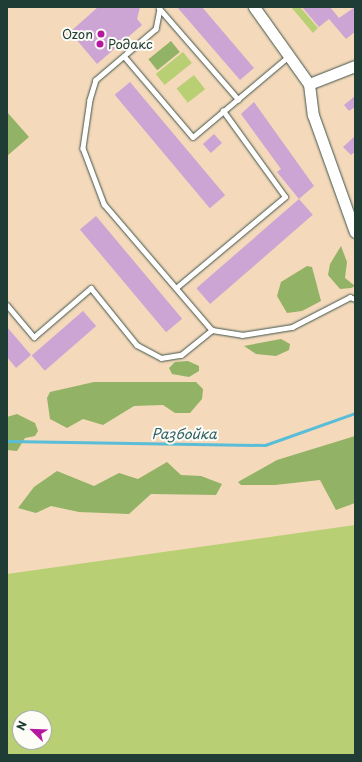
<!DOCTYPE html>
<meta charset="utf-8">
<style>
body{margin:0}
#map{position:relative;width:362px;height:762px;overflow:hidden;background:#f4d9bb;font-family:"Playpen Sans",sans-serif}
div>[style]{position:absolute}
.green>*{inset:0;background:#b9cf73;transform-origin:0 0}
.forest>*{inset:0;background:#92b265;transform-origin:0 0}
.stream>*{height:3px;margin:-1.5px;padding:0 1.5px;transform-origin:1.5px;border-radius:1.5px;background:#5abdd8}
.building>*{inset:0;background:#cca5d4;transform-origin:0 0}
.roads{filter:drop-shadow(0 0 1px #3f5448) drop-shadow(0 0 1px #3f5448)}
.service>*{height:4.5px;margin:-2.25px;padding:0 2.25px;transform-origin:2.25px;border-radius:2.25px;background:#fff}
.tertiary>*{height:11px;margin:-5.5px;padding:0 5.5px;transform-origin:5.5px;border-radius:5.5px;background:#fff}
.dots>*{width:11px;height:11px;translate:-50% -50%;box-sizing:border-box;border:2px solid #fdfcf7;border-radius:50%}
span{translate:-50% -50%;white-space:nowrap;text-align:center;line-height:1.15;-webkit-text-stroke:4px #fdfcf7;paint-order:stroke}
.poi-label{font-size:13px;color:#1f3d34}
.right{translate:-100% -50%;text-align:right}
.left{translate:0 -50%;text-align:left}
.water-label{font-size:14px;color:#316365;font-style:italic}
.frame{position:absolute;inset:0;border:8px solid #1f3d34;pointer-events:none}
.north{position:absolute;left:12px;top:710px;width:40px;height:40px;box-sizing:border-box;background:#fdfcf7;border:1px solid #a4b0a9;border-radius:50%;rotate:293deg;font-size:11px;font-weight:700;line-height:16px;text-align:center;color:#1f3d34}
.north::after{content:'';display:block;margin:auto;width:14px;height:18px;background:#b5179e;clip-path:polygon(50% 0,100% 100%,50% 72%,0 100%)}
</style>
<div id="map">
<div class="green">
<i style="clip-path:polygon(291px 7px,300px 7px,318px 28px,313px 33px)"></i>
<i style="left:183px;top:52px;width:14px;height:35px;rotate:51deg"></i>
<i style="left:194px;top:75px;width:18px;height:22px;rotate:52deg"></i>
<i style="clip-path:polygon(evenodd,355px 525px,355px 755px,7px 755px,7px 574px,355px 525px,20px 718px,44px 718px,44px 742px,20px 742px,20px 718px)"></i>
</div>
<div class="forest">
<i style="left:171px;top:41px;width:14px;height:29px;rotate:51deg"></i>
<i style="clip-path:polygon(7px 112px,29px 137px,7px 156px)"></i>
<i style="clip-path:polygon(341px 246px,347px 262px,345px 278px,355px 286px,351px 288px,340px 289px,328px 275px,330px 264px)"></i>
<i style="clip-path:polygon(307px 266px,312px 267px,321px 301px,302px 311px,287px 313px,277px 296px,281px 282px)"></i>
<i style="clip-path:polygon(281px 339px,290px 344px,289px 350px,276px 356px,256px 354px,244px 346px)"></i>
<i style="clip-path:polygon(188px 361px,199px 366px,199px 371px,189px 377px,172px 374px,169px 368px,175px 362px)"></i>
<i style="clip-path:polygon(94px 382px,196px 382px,203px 389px,202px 399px,190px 413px,175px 413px,163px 405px,134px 406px,103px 425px,83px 419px,67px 428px,50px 419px,47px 398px,50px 392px)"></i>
<i style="clip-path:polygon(17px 414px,35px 423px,38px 431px,35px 436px,25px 438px,17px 451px,7px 450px,7px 417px)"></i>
<i style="clip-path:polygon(355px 436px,355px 503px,336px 510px,320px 480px,275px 485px,241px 485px,238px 482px,277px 460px)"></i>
<i style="clip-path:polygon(167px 462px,181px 475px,201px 476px,222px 484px,216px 495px,151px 494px,129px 514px,79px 512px,51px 506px,36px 513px,18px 508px,34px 487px,57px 471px,94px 486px,119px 473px,138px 479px)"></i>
</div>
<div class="stream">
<i style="left:7px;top:441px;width:258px;rotate:0.9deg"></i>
<i style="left:265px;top:445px;width:96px;rotate:-19.6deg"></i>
</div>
<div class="building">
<i style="clip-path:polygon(98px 7px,140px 7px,137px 19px,142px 25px,97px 64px,70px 32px)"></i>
<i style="clip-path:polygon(177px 7px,202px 7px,254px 68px,240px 80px)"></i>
<i style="clip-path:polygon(302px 7px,330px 7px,339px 18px,355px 7px,355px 32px,346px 39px,329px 19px,319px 27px)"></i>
<i style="left:130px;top:82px;width:148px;height:20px;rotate:50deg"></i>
<i style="clip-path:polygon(355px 96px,355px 107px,349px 111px,344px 105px)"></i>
<i style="clip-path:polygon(254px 102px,314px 186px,299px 199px,277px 172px,281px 169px,241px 114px)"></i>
<i style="left:214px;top:134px;width:12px;height:15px;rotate:48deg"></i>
<i style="clip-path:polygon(355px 136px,355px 152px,351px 155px,343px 147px)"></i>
<i style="left:299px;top:199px;width:21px;height:136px;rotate:49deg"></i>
<i style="left:96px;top:216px;width:134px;height:21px;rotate:50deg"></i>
<i style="left:83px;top:311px;width:20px;height:68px;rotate:49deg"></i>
<i style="clip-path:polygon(7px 327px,31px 355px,16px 368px,7px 357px)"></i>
</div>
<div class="roads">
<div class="service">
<i style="left:159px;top:8px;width:121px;rotate:49deg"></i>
<i style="left:160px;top:9px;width:20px;rotate:101deg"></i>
<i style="left:156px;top:29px;width:79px;rotate:139.6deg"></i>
<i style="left:96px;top:80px;width:21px;rotate:107deg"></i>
<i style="left:90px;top:100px;width:49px;rotate:98.3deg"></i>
<i style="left:83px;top:148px;width:60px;rotate:69.4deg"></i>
<i style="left:104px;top:204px;width:166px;rotate:49.4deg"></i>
<i style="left:212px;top:330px;width:30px;rotate:9deg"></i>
<i style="left:242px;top:335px;width:51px;rotate:-9.1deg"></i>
<i style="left:292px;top:327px;width:65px;rotate:-27.3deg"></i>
<i style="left:350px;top:297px;width:5px;rotate:22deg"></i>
<i style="left:124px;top:56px;width:106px;rotate:49.6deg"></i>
<i style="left:193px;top:137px;width:126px;rotate:-40.2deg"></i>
<i style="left:176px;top:288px;width:142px;rotate:-39.9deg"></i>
<i style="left:285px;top:197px;width:106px;rotate:-125.8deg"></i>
<i style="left:7px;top:305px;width:42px;rotate:49.8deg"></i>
<i style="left:34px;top:337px;width:75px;rotate:-40.7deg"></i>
<i style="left:91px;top:288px;width:73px;rotate:51.1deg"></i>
<i style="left:137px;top:345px;width:27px;rotate:28deg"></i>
<i style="left:161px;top:358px;width:20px;rotate:-9deg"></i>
<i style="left:181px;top:355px;width:40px;rotate:-39deg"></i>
</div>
<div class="tertiary">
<i style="left:254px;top:7px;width:95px;rotate:54.5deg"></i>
<i style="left:309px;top:84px;width:31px;rotate:83deg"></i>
<i style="left:313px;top:115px;width:124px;rotate:70.3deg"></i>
<i style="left:309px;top:84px;width:49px;rotate:-21.4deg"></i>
</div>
</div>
<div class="dots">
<i style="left:101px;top:34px;background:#b5179e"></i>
<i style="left:100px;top:44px;background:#b5179e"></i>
</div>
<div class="poi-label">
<span class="right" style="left:93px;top:34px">Ozon</span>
<span class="left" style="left:108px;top:44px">Родакс</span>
</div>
<div class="water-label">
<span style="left:184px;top:434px">Разбойка</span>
</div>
<div class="frame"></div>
<div class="north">N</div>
</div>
